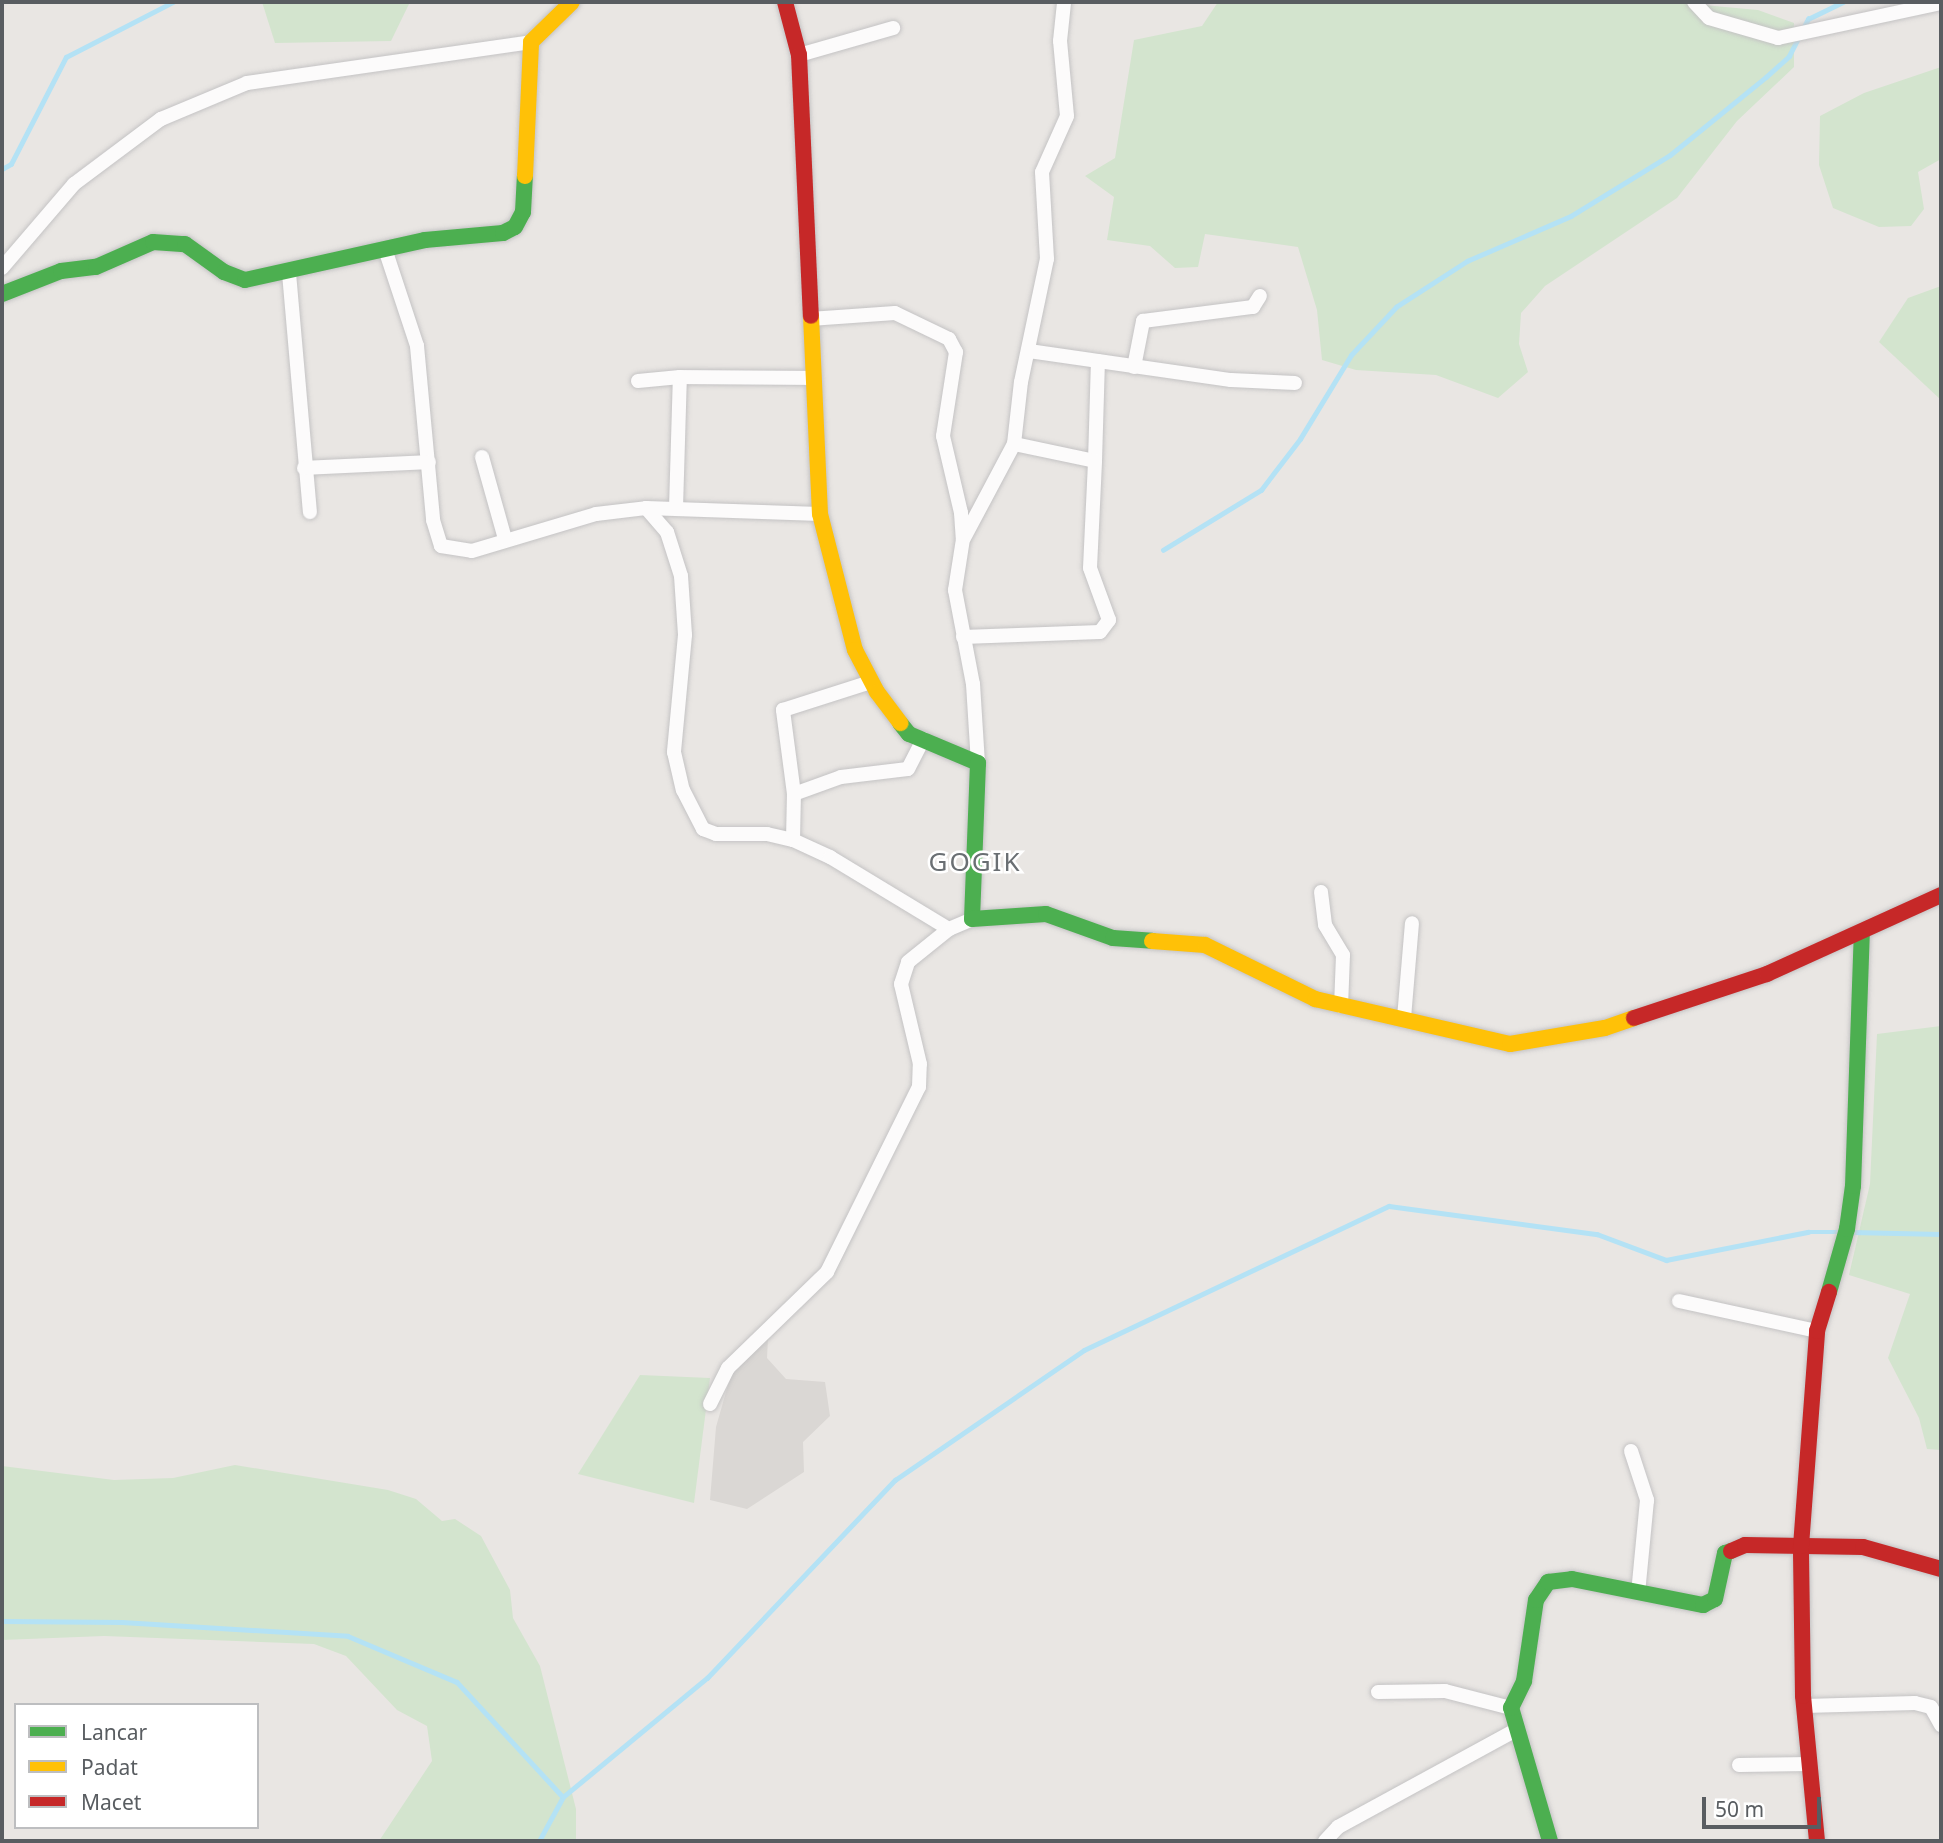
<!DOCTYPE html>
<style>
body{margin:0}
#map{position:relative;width:1943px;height:1843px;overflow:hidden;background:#e9e6e3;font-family:"Noto Sans",sans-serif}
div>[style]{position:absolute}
.industrial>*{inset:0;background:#dad7d4}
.green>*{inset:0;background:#d3e4ce}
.stream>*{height:4.5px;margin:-2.25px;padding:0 2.25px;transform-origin:2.25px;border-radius:2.25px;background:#b4e2f5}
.roads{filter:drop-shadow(0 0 2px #c4c3c4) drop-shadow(0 0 2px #c4c3c4)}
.street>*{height:14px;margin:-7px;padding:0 7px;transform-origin:7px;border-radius:7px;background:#fcfbfb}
.fast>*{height:16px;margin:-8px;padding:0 8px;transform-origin:8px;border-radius:8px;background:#4caf50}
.slow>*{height:16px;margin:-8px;padding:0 8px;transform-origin:8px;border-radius:8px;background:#ffc107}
.jam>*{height:16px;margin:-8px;padding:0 8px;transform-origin:8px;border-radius:8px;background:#c62828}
span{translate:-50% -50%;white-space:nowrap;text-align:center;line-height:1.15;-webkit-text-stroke:5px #fff;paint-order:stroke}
.quarter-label{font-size:26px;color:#6a6f73;letter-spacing:2px}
.frame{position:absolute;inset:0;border:4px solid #595d61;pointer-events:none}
.legend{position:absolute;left:14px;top:1703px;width:245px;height:126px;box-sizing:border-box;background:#fff;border:2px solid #bdbec0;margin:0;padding:9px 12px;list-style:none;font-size:21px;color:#595d61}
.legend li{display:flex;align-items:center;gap:14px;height:35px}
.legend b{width:35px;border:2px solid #bdbec0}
.scale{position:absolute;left:1702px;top:1797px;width:119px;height:32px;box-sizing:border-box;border:4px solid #595d61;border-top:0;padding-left:9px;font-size:21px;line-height:24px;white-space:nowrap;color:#595d61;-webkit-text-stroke:5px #fff;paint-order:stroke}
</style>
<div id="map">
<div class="industrial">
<i style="clip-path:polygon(768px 1339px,767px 1358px,786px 1379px,825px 1382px,830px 1416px,803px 1442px,804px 1472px,747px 1509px,710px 1500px,716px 1427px,732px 1371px)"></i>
</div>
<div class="green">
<i style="clip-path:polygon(262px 2px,410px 2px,391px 41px,275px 43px)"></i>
<i style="clip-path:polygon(1218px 2px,1670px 2px,1758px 10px,1794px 23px,1794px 67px,1737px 121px,1677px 198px,1545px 286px,1521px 313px,1519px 344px,1528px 372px,1498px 398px,1436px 375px,1356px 370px,1322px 360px,1317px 310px,1298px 247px,1205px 234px,1198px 267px,1175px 268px,1150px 246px,1107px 240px,1114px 197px,1085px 176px,1115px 158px,1134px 40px,1202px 26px)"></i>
<i style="clip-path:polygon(1941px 67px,1941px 159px,1918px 172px,1924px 209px,1911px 226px,1879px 227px,1833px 208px,1819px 165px,1820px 116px,1864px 93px)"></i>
<i style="clip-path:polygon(1941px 286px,1941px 400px,1879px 342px,1908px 298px)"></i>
<i style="clip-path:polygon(1941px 1026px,1941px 1450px,1927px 1449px,1919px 1418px,1888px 1358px,1910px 1294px,1849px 1275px,1870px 1184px,1877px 1034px)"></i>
<i style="clip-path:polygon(640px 1375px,710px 1378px,694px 1503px,578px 1474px)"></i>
<i style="clip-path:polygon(235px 1465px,388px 1490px,416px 1499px,442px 1521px,455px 1519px,481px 1536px,510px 1590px,513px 1618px,540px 1666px,576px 1809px,576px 1841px,379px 1841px,432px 1761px,427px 1726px,397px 1710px,346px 1656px,314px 1644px,104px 1636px,2px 1640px,2px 1466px,114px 1480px,173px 1478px)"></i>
</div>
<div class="stream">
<i style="left:1802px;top:30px;width:13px;rotate:-61deg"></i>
<i style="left:1808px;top:19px;width:39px;rotate:-26deg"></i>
<i style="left:2px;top:169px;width:10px;rotate:-29deg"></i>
<i style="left:11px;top:164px;width:120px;rotate:-62.8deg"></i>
<i style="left:66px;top:57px;width:120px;rotate:-27.2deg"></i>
<i style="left:1163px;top:550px;width:115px;rotate:-31.5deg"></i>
<i style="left:1261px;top:490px;width:64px;rotate:-52.6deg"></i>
<i style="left:1300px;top:439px;width:98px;rotate:-58.7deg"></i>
<i style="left:1351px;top:355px;width:66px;rotate:-46.8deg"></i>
<i style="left:1396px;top:307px;width:85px;rotate:-32.9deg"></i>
<i style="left:1467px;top:261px;width:113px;rotate:-23.4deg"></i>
<i style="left:1571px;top:216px;width:116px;rotate:-31.6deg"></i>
<i style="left:1670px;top:155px;width:124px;rotate:-39.1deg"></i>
<i style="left:1766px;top:77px;width:31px;rotate:-42deg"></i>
<i style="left:1789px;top:56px;width:20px;rotate:-63deg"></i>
<i style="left:1851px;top:1232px;width:90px;rotate:1.3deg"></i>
<i style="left:2px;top:1621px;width:120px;rotate:0.5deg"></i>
<i style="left:122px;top:1622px;width:226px;rotate:3.5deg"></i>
<i style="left:348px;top:1636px;width:118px;rotate:22.9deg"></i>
<i style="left:457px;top:1682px;width:156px;rotate:47.3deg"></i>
<i style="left:539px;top:1841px;width:50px;rotate:-61.4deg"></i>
<i style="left:563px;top:1797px;width:187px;rotate:-39.6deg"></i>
<i style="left:707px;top:1678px;width:273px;rotate:-46.5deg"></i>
<i style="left:895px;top:1480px;width:229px;rotate:-34.5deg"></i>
<i style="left:1084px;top:1350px;width:337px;rotate:-25.3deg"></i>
<i style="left:1389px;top:1206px;width:210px;rotate:7.7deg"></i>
<i style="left:1597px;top:1234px;width:74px;rotate:20.6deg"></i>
<i style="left:1666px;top:1260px;width:145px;rotate:-11.2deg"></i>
<i style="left:1808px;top:1232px;width:31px"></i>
</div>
<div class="roads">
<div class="street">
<i style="left:1694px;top:2px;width:22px;rotate:47deg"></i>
<i style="left:1709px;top:18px;width:72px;rotate:16.2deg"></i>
<i style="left:1778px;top:38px;width:167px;rotate:-12.1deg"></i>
<i style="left:799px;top:55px;width:98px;rotate:-16deg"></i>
<i style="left:385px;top:249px;width:102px;rotate:71.7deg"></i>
<i style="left:417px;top:346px;width:175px;rotate:84.7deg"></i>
<i style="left:433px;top:520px;width:27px;rotate:73deg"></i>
<i style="left:441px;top:546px;width:31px;rotate:9deg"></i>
<i style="left:472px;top:551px;width:129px;rotate:-16.6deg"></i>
<i style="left:596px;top:514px;width:50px;rotate:-6.8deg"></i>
<i style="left:646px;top:508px;width:174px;rotate:2deg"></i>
<i style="left:2px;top:268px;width:111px;rotate:-49.4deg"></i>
<i style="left:74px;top:184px;width:109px;rotate:-36.8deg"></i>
<i style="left:161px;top:119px;width:93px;rotate:-22.7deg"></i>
<i style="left:247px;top:83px;width:287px;rotate:-8.2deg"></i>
<i style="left:289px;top:273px;width:240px;rotate:85deg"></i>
<i style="left:810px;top:319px;width:85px;rotate:-4deg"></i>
<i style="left:895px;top:313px;width:60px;rotate:25.7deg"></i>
<i style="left:949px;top:339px;width:15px;rotate:62deg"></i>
<i style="left:956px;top:352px;width:85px;rotate:98.8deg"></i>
<i style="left:943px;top:436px;width:79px;rotate:76.8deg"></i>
<i style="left:961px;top:513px;width:26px;rotate:86deg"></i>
<i style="left:963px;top:539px;width:52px;rotate:98.9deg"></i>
<i style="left:955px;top:590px;width:96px;rotate:79.2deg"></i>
<i style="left:973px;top:684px;width:79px;rotate:86.4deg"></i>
<i style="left:1029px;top:351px;width:204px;rotate:8.2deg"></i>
<i style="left:1231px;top:380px;width:64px;rotate:2.7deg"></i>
<i style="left:1134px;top:367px;width:47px;rotate:-78.9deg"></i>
<i style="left:1143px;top:321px;width:111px;rotate:-7.3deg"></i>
<i style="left:1253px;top:307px;width:13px;rotate:-58deg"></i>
<i style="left:638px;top:381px;width:42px;rotate:-5.4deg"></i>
<i style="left:482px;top:457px;width:85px;rotate:74.3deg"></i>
<i style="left:1095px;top:461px;width:100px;rotate:-88.3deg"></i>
<i style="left:304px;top:468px;width:125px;rotate:-2.7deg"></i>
<i style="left:646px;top:508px;width:32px;rotate:49deg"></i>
<i style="left:667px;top:532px;width:46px;rotate:72.3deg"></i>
<i style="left:681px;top:576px;width:59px;rotate:86.1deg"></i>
<i style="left:685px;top:635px;width:118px;rotate:95.4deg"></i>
<i style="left:674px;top:752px;width:39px;rotate:77deg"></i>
<i style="left:683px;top:790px;width:44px;rotate:62.9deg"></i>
<i style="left:703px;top:829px;width:14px;rotate:21deg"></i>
<i style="left:716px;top:834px;width:51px"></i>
<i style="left:767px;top:834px;width:27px;rotate:13deg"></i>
<i style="left:793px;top:840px;width:41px;rotate:24.7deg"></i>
<i style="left:830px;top:857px;width:139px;rotate:31.2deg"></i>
<i style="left:676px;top:508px;width:131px;rotate:-88.3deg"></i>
<i style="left:680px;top:377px;width:134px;rotate:0.4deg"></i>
<i style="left:964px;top:538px;width:106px;rotate:-62deg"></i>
<i style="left:1014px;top:444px;width:62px;rotate:-83.6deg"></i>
<i style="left:1021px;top:382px;width:126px;rotate:-78.1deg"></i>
<i style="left:1047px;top:259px;width:87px;rotate:-93.3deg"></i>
<i style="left:1042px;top:172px;width:61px;rotate:-65.9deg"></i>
<i style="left:1067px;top:116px;width:75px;rotate:-95.3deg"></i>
<i style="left:1060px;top:41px;width:39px;rotate:-84deg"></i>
<i style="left:963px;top:637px;width:137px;rotate:-2.1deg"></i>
<i style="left:1100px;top:632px;width:15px;rotate:-53deg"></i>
<i style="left:1109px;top:620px;width:55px;rotate:-110.1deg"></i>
<i style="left:1090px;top:568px;width:107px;rotate:-87.3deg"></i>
<i style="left:1095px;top:461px;width:83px;rotate:-168.1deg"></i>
<i style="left:794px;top:794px;width:85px;rotate:-97.5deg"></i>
<i style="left:783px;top:710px;width:92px;rotate:-17.7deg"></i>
<i style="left:793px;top:840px;width:46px;rotate:-88.8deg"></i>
<i style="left:794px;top:794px;width:50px;rotate:-19.9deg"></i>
<i style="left:841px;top:777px;width:67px;rotate:-6.8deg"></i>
<i style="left:908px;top:769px;width:34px;rotate:-63deg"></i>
<i style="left:1321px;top:892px;width:33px;rotate:83deg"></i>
<i style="left:1325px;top:925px;width:35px;rotate:59deg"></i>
<i style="left:1343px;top:955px;width:51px;rotate:92.2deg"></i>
<i style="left:1404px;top:1018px;width:95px;rotate:-85.2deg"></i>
<i style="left:1679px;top:1301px;width:141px;rotate:12.3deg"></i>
<i style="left:710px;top:1404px;width:40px;rotate:-63.4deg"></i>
<i style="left:728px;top:1368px;width:138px;rotate:-44.1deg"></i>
<i style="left:827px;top:1272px;width:207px;rotate:-63.6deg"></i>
<i style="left:919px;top:1087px;width:23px;rotate:-88deg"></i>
<i style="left:920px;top:1064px;width:82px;rotate:-103.4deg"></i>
<i style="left:901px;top:984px;width:23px;rotate:-72deg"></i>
<i style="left:908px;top:962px;width:53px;rotate:-38.8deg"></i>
<i style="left:949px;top:929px;width:25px;rotate:-23deg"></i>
<i style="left:1631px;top:1451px;width:52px;rotate:71.9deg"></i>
<i style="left:1647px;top:1500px;width:93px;rotate:95.5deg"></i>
<i style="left:1378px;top:1692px;width:67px;rotate:-0.9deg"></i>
<i style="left:1445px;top:1691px;width:68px;rotate:14.4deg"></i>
<i style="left:1804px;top:1706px;width:111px;rotate:-1.5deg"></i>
<i style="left:1915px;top:1703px;width:16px;rotate:14deg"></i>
<i style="left:1931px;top:1707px;width:21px;rotate:61deg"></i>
<i style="left:1739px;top:1765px;width:70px;rotate:-0.8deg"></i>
<i style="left:1325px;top:1841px;width:19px;rotate:-47deg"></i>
<i style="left:1338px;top:1827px;width:200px;rotate:-28.6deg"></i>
</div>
<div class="fast">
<i style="left:2px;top:294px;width:63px;rotate:-21.3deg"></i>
<i style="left:61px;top:271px;width:35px;rotate:-7deg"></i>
<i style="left:96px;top:267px;width:62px;rotate:-23.7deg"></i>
<i style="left:153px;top:242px;width:32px;rotate:4deg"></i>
<i style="left:185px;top:244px;width:48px;rotate:35.7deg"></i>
<i style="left:224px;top:272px;width:22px;rotate:21deg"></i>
<i style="left:245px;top:280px;width:184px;rotate:-12.5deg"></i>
<i style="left:425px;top:240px;width:78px;rotate:-5.1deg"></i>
<i style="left:503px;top:233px;width:13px;rotate:-27deg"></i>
<i style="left:515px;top:227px;width:17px;rotate:-62deg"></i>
<i style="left:523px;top:212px;width:36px;rotate:-87deg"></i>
<i style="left:900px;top:723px;width:14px;rotate:51deg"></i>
<i style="left:909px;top:734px;width:75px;rotate:22.8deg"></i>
<i style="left:978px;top:763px;width:156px;rotate:92.2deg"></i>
<i style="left:972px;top:919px;width:74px;rotate:-3.9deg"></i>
<i style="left:1046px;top:914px;width:71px;rotate:19.7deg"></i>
<i style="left:1113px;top:938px;width:39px;rotate:4deg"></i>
<i style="left:1829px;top:1292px;width:66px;rotate:-74.1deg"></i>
<i style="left:1847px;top:1229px;width:43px;rotate:-82.1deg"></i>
<i style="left:1853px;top:1186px;width:252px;rotate:-88deg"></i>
<i style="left:1550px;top:1841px;width:139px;rotate:-106.3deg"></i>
<i style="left:1511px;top:1708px;width:30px;rotate:-64deg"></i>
<i style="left:1524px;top:1681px;width:82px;rotate:-81.6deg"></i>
<i style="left:1536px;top:1600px;width:22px;rotate:-56deg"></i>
<i style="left:1548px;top:1582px;width:24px;rotate:-7deg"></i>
<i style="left:1572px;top:1579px;width:134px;rotate:11.2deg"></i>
<i style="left:1703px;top:1605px;width:13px;rotate:-27deg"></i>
<i style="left:1715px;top:1599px;width:47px;rotate:-77.7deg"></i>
<i style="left:1725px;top:1553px;width:6px;rotate:-18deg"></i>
</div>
<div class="slow">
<i style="left:525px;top:176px;width:134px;rotate:-87.4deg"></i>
<i style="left:531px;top:42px;width:57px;rotate:-44.3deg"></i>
<i style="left:811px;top:316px;width:198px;rotate:87.4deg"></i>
<i style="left:820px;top:514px;width:140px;rotate:75.6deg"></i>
<i style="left:855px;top:650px;width:47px;rotate:62.4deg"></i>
<i style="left:877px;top:692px;width:39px;rotate:53deg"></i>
<i style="left:1152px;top:941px;width:53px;rotate:4.3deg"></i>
<i style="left:1205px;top:945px;width:123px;rotate:26.1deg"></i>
<i style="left:1315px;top:999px;width:200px;rotate:13deg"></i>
<i style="left:1510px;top:1044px;width:96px;rotate:-9.6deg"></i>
<i style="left:1605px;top:1028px;width:31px;rotate:-19deg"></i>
</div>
<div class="jam">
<i style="left:785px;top:2px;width:55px;rotate:75.2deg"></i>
<i style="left:799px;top:55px;width:261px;rotate:87.4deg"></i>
<i style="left:1634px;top:1018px;width:140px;rotate:-18.3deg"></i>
<i style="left:1767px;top:974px;width:191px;rotate:-24.4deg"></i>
<i style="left:1731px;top:1551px;width:15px;rotate:-23deg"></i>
<i style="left:1745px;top:1545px;width:118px;rotate:1deg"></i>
<i style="left:1863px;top:1547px;width:81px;rotate:15.8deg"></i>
<i style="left:1817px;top:1841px;width:146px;rotate:-95.5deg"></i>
<i style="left:1803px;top:1696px;width:150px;rotate:-90.8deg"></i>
<i style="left:1801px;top:1546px;width:216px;rotate:-85.7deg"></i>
<i style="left:1817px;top:1331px;width:41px;rotate:-72.9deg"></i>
</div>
</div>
<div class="quarter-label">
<span style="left:975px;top:862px">GOGIK</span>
</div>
<div class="frame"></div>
<ul class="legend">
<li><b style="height:9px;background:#4caf50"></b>Lancar</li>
<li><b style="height:9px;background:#ffc107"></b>Padat</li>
<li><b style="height:9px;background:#c62828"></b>Macet</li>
</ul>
<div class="scale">50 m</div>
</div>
